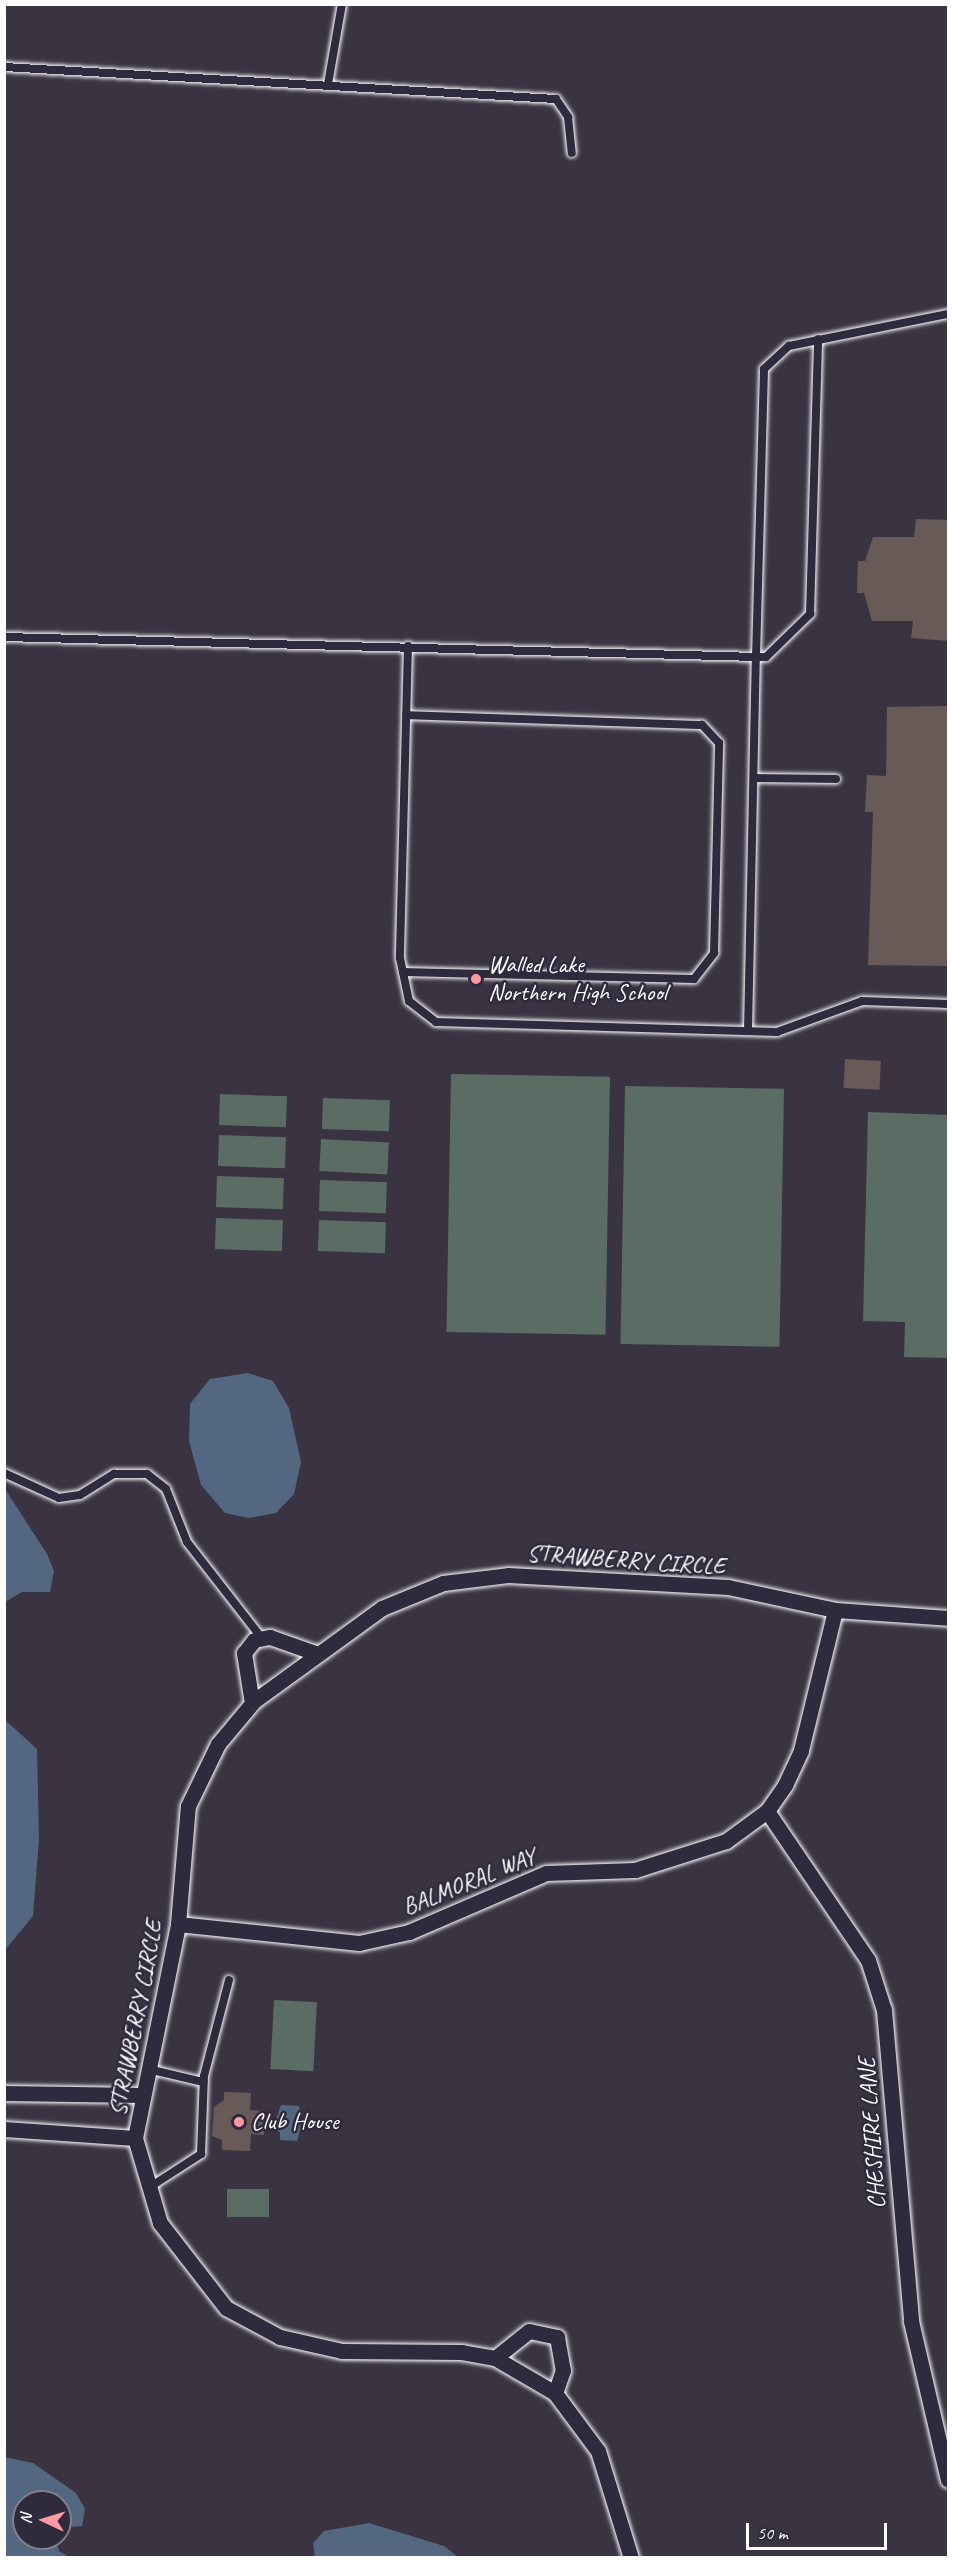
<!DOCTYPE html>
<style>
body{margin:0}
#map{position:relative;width:953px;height:2562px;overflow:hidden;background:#3a3442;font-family:Caveat,sans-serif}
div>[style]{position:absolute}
.green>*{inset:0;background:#5a6c64;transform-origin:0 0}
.water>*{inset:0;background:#546780}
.building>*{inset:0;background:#685a56;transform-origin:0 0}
.roads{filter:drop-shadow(0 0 2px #fff) drop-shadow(0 0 2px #fff)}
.service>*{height:8px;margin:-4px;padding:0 4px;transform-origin:4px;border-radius:4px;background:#2f2a3d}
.minor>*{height:15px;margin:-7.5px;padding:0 7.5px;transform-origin:7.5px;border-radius:7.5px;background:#2f2a3d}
.dots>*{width:16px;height:16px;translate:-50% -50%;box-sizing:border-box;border:3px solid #2f2a3d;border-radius:50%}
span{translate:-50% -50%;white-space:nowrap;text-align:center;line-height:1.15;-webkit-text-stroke:5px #2f2a3d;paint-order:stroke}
.poi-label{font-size:24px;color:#fff}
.left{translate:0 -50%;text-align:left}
.street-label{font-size:24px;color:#fff}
.frame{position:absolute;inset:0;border:6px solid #fff;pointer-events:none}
.north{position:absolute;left:12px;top:2490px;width:60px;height:60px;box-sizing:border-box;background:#2f2a3d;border:2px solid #827f8b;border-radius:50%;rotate:274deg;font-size:16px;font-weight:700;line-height:24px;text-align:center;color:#fff}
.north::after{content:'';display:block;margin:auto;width:21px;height:27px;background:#ff9aa2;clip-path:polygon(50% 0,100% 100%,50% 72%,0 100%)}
.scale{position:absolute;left:746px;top:2523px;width:141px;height:27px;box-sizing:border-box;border:3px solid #fff;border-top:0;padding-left:8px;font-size:18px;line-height:21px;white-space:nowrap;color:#fff;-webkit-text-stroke:4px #2f2a3d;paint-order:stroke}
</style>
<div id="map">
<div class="green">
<i style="left:451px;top:1074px;width:159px;height:258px;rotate:1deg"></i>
<i style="left:625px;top:1086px;width:159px;height:258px;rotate:1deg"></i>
<i style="left:220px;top:1094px;width:67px;height:31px;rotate:2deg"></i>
<i style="left:323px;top:1098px;width:67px;height:31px;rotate:2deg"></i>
<i style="clip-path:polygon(868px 1112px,948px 1115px,948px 1358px,904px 1357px,905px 1322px,863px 1321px)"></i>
<i style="left:219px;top:1135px;width:67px;height:31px;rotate:2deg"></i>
<i style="left:321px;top:1139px;width:68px;height:32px;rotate:3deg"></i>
<i style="left:217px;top:1176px;width:67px;height:31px;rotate:2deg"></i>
<i style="left:320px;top:1180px;width:67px;height:31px;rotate:2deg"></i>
<i style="left:216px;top:1218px;width:67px;height:31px;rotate:2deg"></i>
<i style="left:319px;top:1220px;width:67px;height:31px;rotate:2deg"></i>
<i style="left:274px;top:2000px;width:43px;height:69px;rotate:3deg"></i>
<i style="left:227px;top:2189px;width:42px;height:28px"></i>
</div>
<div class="water">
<i style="clip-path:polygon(248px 1373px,273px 1381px,289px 1408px,301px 1462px,294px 1494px,276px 1513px,249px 1518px,225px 1513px,201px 1485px,189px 1441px,190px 1404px,210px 1379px)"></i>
<i style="clip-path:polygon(5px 1489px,47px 1554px,54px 1571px,50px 1592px,22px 1592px,5px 1602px)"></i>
<i style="clip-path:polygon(4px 1719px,37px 1749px,39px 1839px,33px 1916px,5px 1950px)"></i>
<i style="clip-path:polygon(281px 2105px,299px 2106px,302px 2123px,297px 2141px,280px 2140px,280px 2132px,273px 2129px)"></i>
<i style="clip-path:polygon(4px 2457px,33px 2463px,76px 2493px,85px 2509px,82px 2526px,60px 2528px,60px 2502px,24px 2502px,24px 2538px,55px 2538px,59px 2551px,69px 2557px,5px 2557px)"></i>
<i style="clip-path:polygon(369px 2523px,444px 2546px,458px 2557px,315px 2557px,313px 2543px,324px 2531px)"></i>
</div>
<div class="building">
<i style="clip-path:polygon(916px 519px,948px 520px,948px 641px,911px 638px,913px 621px,872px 621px,864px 593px,857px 593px,858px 561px,865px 561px,873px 537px,914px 537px)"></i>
<i style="clip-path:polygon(948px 706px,948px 966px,868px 965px,873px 812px,865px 812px,867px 775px,886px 776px,887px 707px)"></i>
<i style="left:845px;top:1059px;width:36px;height:29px;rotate:3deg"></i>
<i style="clip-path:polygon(224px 2092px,251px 2093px,250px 2110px,264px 2111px,264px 2135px,251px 2134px,250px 2151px,222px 2150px,222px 2140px,212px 2136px,214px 2107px,224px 2100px)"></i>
</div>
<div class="roads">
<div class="service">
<i style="left:4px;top:67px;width:553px;rotate:3.32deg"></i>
<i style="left:556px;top:99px;width:22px;rotate:56deg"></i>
<i style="left:568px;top:117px;width:36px;rotate:84deg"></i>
<i style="left:328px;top:84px;width:81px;rotate:-80.1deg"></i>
<i style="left:4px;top:637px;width:752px;rotate:1.52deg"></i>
<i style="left:756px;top:657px;width:288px;rotate:-88.4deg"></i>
<i style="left:764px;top:369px;width:34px;rotate:-43deg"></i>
<i style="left:789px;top:346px;width:162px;rotate:-11.4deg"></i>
<i style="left:408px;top:646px;width:312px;rotate:91.5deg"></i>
<i style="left:400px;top:958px;width:44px;rotate:78.2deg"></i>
<i style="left:409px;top:1001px;width:34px;rotate:38deg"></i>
<i style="left:436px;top:1022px;width:341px;rotate:1.7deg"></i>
<i style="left:777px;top:1032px;width:90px;rotate:-20deg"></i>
<i style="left:862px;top:1001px;width:86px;rotate:2deg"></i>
<i style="left:754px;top:778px;width:82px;rotate:0.7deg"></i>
<i style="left:403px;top:972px;width:291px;rotate:1.4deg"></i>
<i style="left:694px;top:979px;width:33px;rotate:-52deg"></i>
<i style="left:714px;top:953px;width:210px;rotate:-88.6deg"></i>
<i style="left:719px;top:743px;width:25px;rotate:-133deg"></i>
<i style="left:702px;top:725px;width:296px;rotate:-178.1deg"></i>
<i style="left:748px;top:1031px;width:374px;rotate:-88.8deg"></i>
<i style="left:756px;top:657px;width:10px"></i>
<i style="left:766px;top:657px;width:62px;rotate:-44.3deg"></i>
<i style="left:810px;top:614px;width:275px;rotate:-88.3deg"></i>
<i style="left:4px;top:1473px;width:60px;rotate:24.4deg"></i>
<i style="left:59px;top:1498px;width:21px;rotate:-8deg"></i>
<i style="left:80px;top:1495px;width:40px;rotate:-32deg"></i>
<i style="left:114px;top:1474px;width:33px"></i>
<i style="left:147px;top:1474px;width:24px;rotate:38deg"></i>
<i style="left:166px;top:1489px;width:57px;rotate:68.4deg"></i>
<i style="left:187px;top:1542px;width:120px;rotate:52.1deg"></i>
<i style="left:148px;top:2069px;width:57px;rotate:13.3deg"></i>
<i style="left:150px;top:2187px;width:61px;rotate:-32.9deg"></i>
<i style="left:201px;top:2154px;width:78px;rotate:-87.8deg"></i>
<i style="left:204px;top:2076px;width:99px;rotate:-75.4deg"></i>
</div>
<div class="minor">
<i style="left:252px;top:1703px;width:51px;rotate:-99.1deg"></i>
<i style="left:244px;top:1653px;width:16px;rotate:-52deg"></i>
<i style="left:254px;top:1640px;width:16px;rotate:-11deg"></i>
<i style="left:270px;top:1637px;width:51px;rotate:19.5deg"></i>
<i style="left:767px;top:1811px;width:180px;rotate:55.9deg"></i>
<i style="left:868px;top:1960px;width:52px;rotate:72.3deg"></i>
<i style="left:884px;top:2010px;width:312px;rotate:85deg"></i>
<i style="left:911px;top:2321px;width:163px;rotate:76.9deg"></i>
<i style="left:178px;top:1924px;width:182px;rotate:6deg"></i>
<i style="left:359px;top:1943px;width:51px;rotate:-12.4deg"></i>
<i style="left:409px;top:1932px;width:149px;rotate:-23.3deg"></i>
<i style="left:546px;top:1873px;width:89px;rotate:-1.9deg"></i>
<i style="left:635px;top:1870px;width:96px;rotate:-17.7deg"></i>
<i style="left:726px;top:1841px;width:51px;rotate:-36.2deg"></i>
<i style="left:767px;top:1811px;width:32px;rotate:-55deg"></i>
<i style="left:785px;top:1785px;width:38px;rotate:-65deg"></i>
<i style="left:801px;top:1750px;width:144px;rotate:-76.3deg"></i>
<i style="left:4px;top:2093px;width:138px;rotate:0.8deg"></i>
<i style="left:4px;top:2129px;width:131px;rotate:3.9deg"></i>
<i style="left:495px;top:2358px;width:43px;rotate:-38.5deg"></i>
<i style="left:529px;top:2331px;width:29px;rotate:12deg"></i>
<i style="left:557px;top:2337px;width:34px;rotate:80deg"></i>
<i style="left:563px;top:2370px;width:24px;rotate:109deg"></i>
<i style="left:631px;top:2558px;width:112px;rotate:-107.1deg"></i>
<i style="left:598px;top:2451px;width:72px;rotate:-126.6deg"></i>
<i style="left:555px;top:2393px;width:69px;rotate:-149.7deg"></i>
<i style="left:495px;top:2358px;width:34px;rotate:-170deg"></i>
<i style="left:462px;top:2352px;width:120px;rotate:-179.5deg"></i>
<i style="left:342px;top:2351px;width:64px;rotate:-167.3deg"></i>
<i style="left:280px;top:2337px;width:61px;rotate:-151.8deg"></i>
<i style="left:226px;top:2308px;width:108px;rotate:-127.8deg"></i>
<i style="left:160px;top:2223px;width:89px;rotate:-106.4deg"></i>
<i style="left:135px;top:2138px;width:218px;rotate:-78.6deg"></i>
<i style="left:178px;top:1924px;width:118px;rotate:-85.2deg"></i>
<i style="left:188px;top:1806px;width:69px;rotate:-64.2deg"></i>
<i style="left:218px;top:1744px;width:56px;rotate:-50.1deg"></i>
<i style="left:254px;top:1701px;width:158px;rotate:-36deg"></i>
<i style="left:382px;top:1608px;width:66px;rotate:-22.3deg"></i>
<i style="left:443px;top:1583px;width:65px;rotate:-7deg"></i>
<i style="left:508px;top:1575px;width:220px;rotate:3.1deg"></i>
<i style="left:728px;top:1587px;width:109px;rotate:12.1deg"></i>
<i style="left:835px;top:1610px;width:113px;rotate:4deg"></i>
</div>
</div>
<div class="dots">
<i style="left:476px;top:979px;background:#ff9aa2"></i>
<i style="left:239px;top:2122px;background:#ff9aa2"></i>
</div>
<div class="poi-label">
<span class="left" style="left:488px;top:979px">Walled Lake<br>Northern High School</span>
<span class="left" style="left:251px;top:2122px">Club House</span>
</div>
<div class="street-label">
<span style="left:626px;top:1560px;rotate:4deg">STRAWBERRY CIRCLE</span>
<span style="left:469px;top:1882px;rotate:-22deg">BALMORAL WAY</span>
<span style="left:136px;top:2018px;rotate:-79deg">STRAWBERRY CIRCLE</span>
<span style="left:872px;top:2133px;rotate:-94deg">CHESHIRE LANE</span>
</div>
<div class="frame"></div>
<div class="north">N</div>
<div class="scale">50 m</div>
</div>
